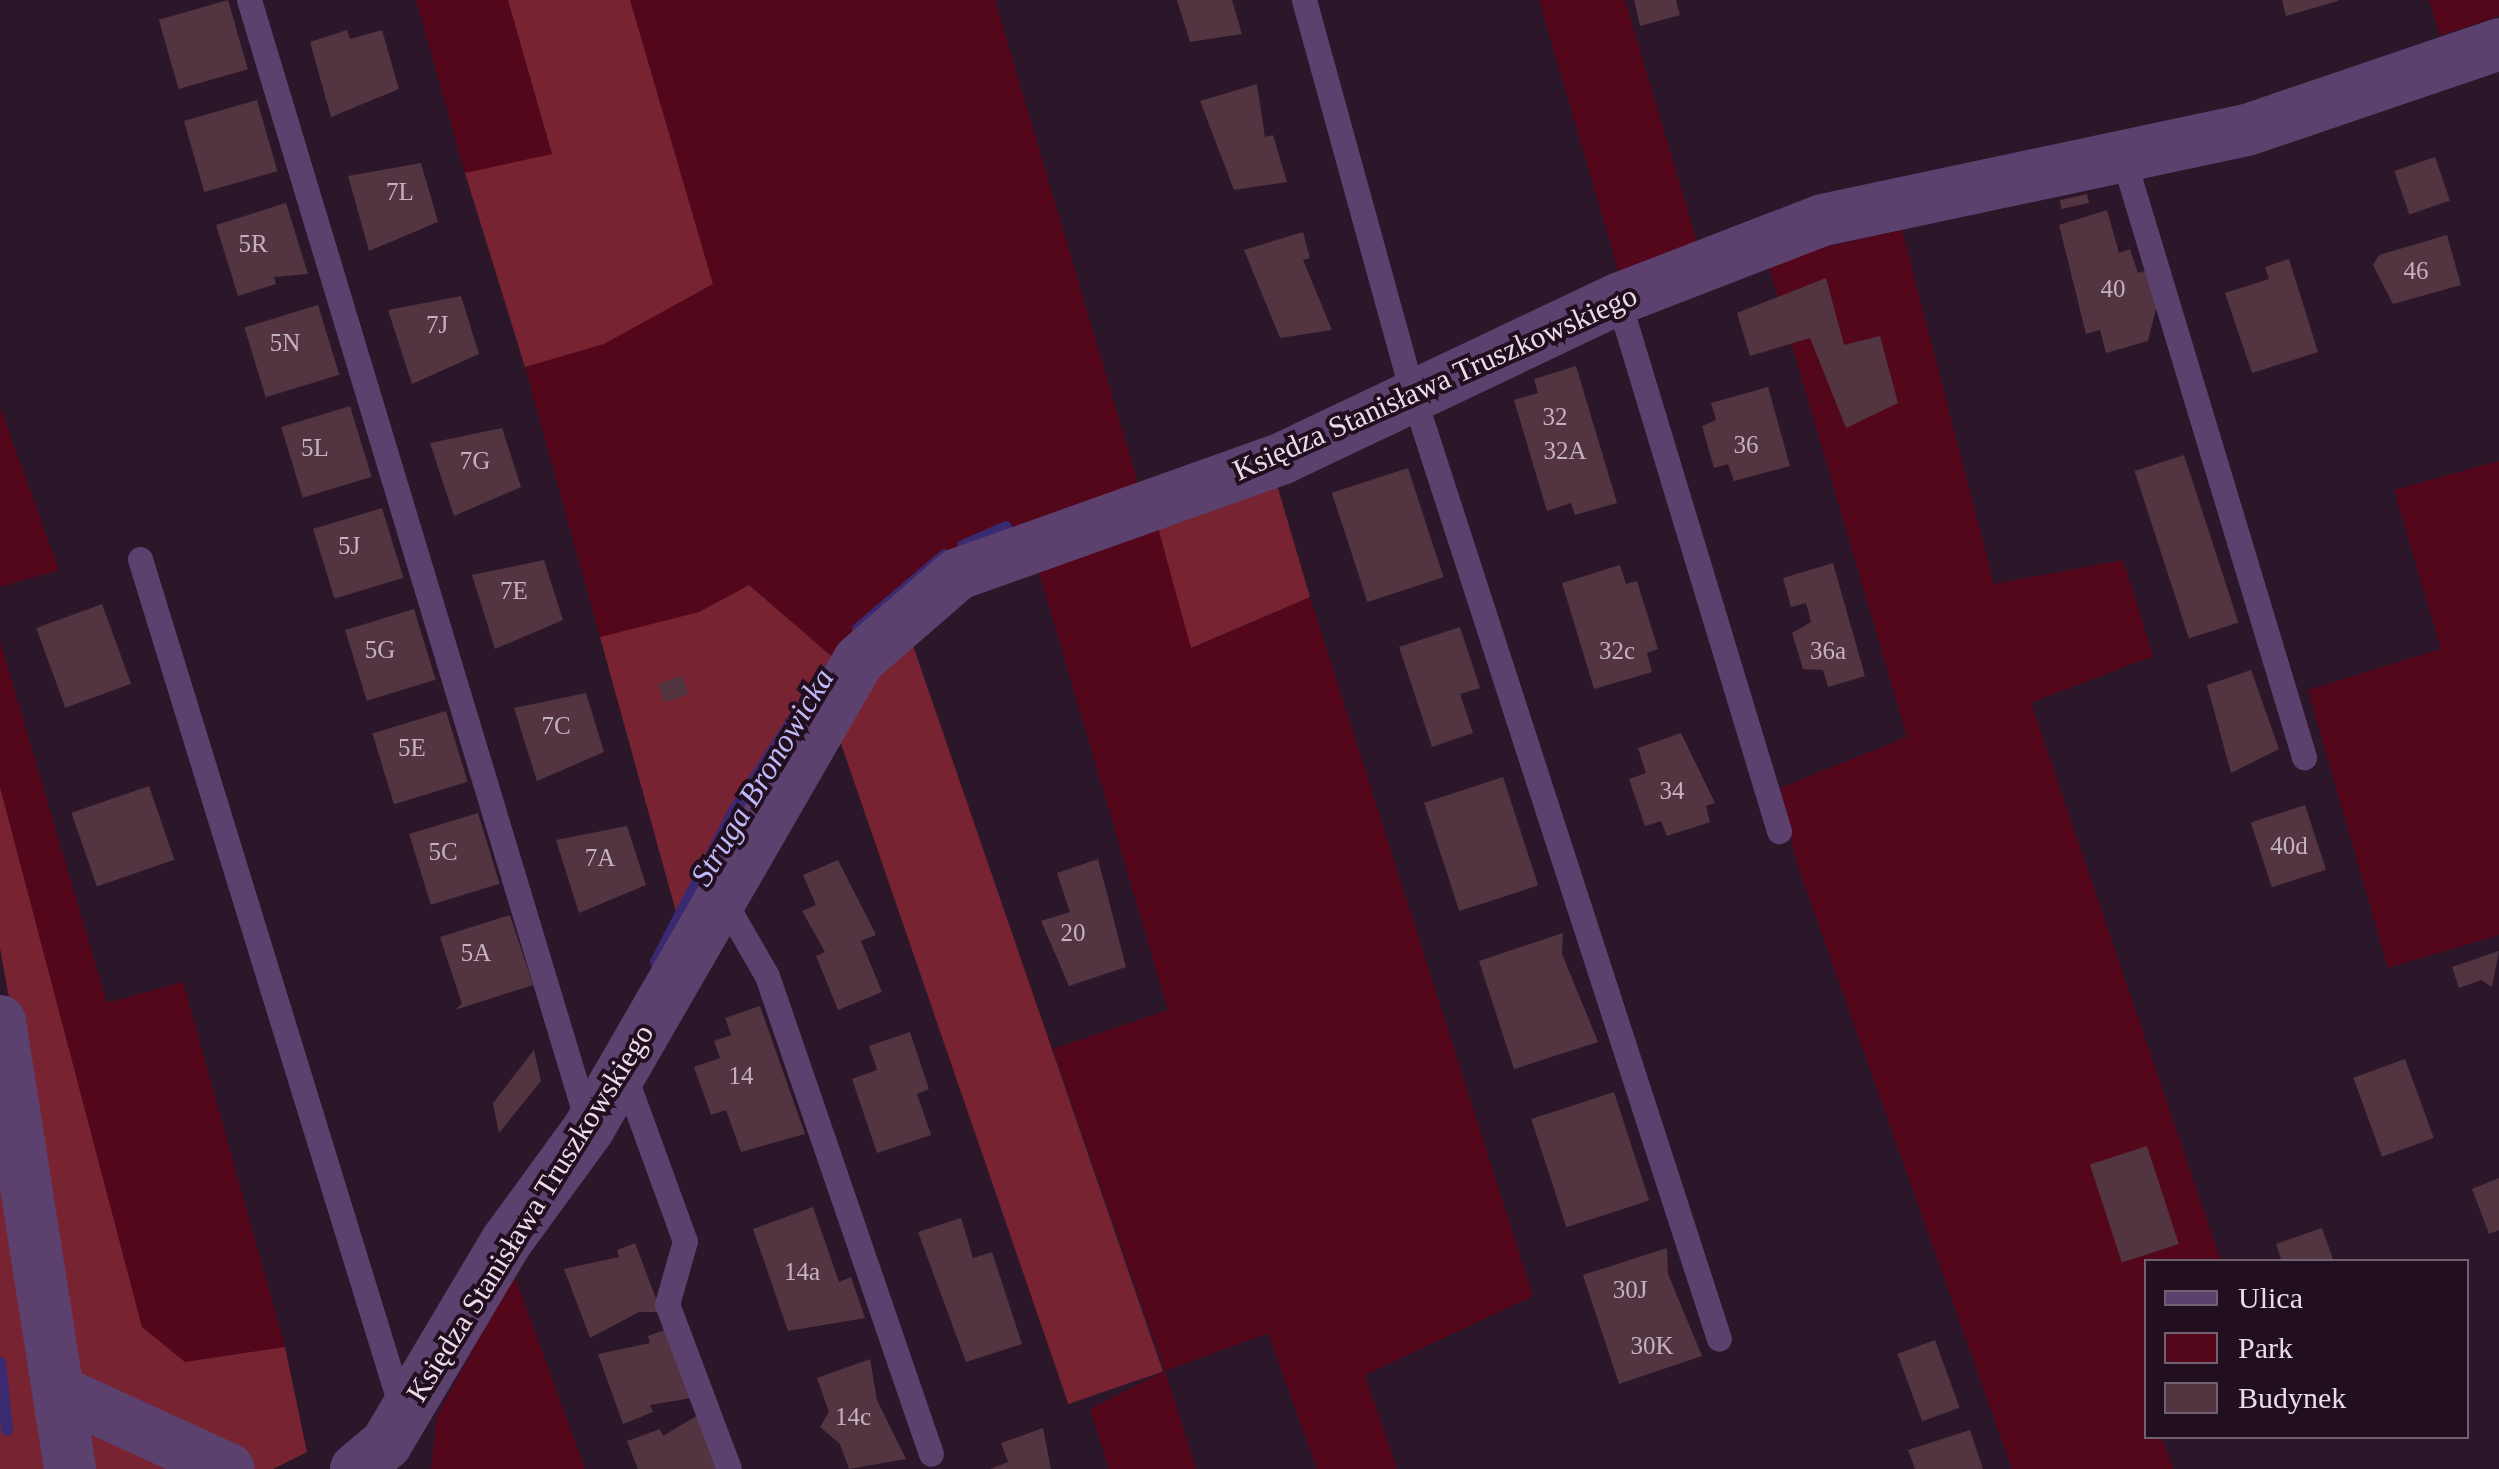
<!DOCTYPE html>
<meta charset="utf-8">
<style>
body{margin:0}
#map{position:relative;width:2499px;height:1469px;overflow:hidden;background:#2b1729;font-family:"Times New Roman",serif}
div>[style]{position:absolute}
.green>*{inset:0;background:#54071b}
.forest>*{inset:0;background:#772332;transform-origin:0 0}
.stream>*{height:12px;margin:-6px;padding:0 6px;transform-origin:6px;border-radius:6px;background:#3a2a71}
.building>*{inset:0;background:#523541;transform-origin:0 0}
.lane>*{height:25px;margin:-12.5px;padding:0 12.5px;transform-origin:12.5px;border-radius:12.5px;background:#5c416f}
.street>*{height:52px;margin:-26px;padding:0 26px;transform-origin:26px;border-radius:26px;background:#5c416f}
span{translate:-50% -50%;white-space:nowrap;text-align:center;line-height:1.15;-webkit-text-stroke:8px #210e1f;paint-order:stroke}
.number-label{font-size:25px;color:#c4b2be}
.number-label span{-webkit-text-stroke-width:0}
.street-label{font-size:30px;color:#eadce8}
.water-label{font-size:32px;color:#bfb9f8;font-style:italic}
.legend{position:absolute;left:2144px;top:1259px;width:325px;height:180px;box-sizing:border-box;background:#210e1f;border:2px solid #71606f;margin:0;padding:12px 18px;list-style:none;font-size:30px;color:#eadce8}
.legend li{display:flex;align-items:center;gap:20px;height:50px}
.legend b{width:50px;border:2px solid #71606f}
</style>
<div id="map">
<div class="green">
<i style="clip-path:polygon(416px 0,508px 0,552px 155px,465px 173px)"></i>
<i style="clip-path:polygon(630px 0,995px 0,1138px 483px,838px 662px,749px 585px,699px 612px,600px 637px,525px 367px,604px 344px,713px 284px)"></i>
<i style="clip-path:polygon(1539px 0,1625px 0,1698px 245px,1622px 283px)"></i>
<i style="clip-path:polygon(2429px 0,2499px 0,2499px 16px,2440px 36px)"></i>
<i style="clip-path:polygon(1902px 230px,1994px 584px,2123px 560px,2153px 656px,2031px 703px,2221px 1261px,2146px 1262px,2146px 1436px,2161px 1437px,2174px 1469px,2012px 1469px,1796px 861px,1780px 788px,1907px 737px,1767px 260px)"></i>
<i style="clip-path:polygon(0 407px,59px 570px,0 587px)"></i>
<i style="clip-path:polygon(2499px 461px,2499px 935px,2388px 968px,2308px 690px,2441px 649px,2394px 490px)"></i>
<i style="clip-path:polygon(1157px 524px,1192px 648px,1310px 597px,1533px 1296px,1365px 1375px,1397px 1469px,1317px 1469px,1268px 1333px,1165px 1371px,1196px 1469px,1109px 1469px,1090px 1409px,1165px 1371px,1053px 1049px,1168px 1010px,1036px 562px)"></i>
<i style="clip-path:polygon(0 641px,107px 1003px,183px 982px,285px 1347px,185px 1362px,142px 1327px,0 787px)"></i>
<i style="clip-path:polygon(514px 1274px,585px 1469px,431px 1469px,437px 1416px)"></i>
</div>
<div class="forest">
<i style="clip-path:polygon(508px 0,630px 0,713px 284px,604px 344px,525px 367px,465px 173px,552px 154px)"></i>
<i style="clip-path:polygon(1277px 485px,1310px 597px,1191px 648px,1157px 524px)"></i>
<i style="clip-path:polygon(749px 585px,838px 662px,681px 930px,600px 637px,699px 612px)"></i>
<i style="left:909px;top:634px;width:780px;height:100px;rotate:71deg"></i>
<i style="clip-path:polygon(0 787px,142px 1327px,185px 1362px,285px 1347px,307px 1452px,273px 1469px,94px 1469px,0 948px)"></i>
<i style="clip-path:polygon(0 1134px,47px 1469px,0 1469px)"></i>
</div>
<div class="stream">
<i style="left:963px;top:546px;width:47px;rotate:-23.8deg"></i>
<i style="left:858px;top:629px;width:114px;rotate:-40.4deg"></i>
<i style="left:656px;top:962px;width:170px;rotate:-62.7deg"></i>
<i style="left:734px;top:811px;width:166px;rotate:-57.1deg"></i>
<i style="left:0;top:1363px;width:67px;rotate:84deg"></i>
</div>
<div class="building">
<i style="left:228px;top:0;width:72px;height:72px;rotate:74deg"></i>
<i style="clip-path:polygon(1177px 0,1232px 0,1242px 34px,1190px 42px)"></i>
<i style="clip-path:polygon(1634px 0,1676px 0,1680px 15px,1640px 26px)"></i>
<i style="clip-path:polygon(2282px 0,2338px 0,2338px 1px,2286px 16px)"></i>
<i style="clip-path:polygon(347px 30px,350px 39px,382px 30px,399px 89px,331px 117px,310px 42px)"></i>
<i style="clip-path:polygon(1257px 84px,1265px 137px,1273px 135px,1287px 182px,1234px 190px,1200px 101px)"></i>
<i style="left:257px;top:100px;width:74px;height:76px;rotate:74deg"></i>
<i style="left:2435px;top:157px;width:46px;height:43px;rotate:71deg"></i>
<i style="clip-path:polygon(421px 163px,438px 222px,369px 251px,348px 176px)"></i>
<i style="left:2087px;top:194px;width:9px;height:28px;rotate:77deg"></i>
<i style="clip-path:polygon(286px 203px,308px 274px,274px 277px,276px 284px,238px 296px,216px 225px)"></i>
<i style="clip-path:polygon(2107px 210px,2119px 253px,2130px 249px,2138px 273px,2147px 270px,2157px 305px,2148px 341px,2106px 353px,2100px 330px,2086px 334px,2059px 225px)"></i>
<i style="clip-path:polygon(1303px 232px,1310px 258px,1303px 260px,1332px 330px,1280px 338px,1244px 250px)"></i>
<i style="clip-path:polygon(2447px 235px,2461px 285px,2393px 304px,2373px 265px,2379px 255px)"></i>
<i style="clip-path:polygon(2289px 259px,2318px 352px,2252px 373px,2225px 293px,2269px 279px,2265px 267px)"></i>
<i style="clip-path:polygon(1826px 278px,1844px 345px,1880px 336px,1898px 403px,1846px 428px,1810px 338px,1750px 356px,1737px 313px)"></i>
<i style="clip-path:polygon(461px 296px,479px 354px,412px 384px,388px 310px)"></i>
<i style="left:318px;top:305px;width:73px;height:77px;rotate:73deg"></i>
<i style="clip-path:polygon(1576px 366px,1617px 503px,1575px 515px,1571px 503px,1547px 511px,1514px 400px,1538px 393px,1534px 379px)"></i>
<i style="clip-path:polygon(1768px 387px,1790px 466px,1734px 481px,1728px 464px,1714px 468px,1702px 426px,1716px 420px,1711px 403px)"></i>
<i style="left:350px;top:406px;width:74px;height:72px;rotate:73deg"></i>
<i style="clip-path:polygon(502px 428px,521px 487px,454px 516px,430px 443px)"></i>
<i style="left:2184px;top:455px;width:176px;height:52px;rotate:72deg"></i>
<i style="left:1408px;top:468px;width:115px;height:80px;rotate:72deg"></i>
<i style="left:382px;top:508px;width:73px;height:72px;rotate:73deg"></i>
<i style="clip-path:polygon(544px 560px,563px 620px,495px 649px,472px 575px)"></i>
<i style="clip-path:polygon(1833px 563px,1865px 676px,1828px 687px,1823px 670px,1803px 669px,1792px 633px,1811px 622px,1806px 603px,1791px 607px,1783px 578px)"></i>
<i style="clip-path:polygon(1620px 565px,1626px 584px,1637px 581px,1658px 649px,1647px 653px,1652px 672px,1594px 689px,1562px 583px)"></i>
<i style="left:102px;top:604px;width:85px;height:70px;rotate:70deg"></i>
<i style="left:414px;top:609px;width:74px;height:72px;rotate:73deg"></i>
<i style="clip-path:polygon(1460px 627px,1480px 688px,1460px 694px,1473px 733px,1432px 747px,1399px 647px)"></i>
<i style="clip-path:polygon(2251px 670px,2279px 749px,2231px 773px,2207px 685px)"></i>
<i style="left:682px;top:675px;width:20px;height:26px;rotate:70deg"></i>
<i style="clip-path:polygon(586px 693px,604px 752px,537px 781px,514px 708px)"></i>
<i style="left:446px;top:711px;width:74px;height:77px;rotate:73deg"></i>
<i style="clip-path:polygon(1681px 733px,1715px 803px,1706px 806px,1710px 822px,1667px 836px,1661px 821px,1645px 826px,1629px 779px,1646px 773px,1638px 748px)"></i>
<i style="left:1503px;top:777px;width:114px;height:83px;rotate:72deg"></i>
<i style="left:149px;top:786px;width:78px;height:82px;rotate:71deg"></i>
<i style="left:2305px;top:805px;width:68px;height:57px;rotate:72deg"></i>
<i style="left:478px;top:813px;width:74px;height:72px;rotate:73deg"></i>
<i style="clip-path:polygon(627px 826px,646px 885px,579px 913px,556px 840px)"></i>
<i style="clip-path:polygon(1098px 859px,1126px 967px,1069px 986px,1041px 921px,1070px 912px,1057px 873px)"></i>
<i style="clip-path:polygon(838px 860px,876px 935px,861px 941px,882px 992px,838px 1010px,816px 956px,825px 952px,802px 911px,816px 905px,803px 875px)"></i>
<i style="clip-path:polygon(510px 915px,533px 985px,455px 1010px,462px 1004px,440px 937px)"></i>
<i style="clip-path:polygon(1563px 933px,1562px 954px,1598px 1042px,1514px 1069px,1479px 961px)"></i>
<i style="clip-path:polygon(2499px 951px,2492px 987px,2481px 980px,2459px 988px,2452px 967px)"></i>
<i style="clip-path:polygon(760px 1006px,805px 1134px,741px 1152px,726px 1110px,711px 1115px,694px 1067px,720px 1058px,714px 1041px,731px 1035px,725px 1018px)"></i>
<i style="clip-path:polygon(910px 1032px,929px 1089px,917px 1094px,931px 1135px,877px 1153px,852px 1079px,877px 1070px,869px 1046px)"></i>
<i style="clip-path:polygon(534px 1050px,541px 1081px,499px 1133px,493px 1103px)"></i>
<i style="left:2405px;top:1059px;width:84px;height:55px;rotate:70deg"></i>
<i style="left:1614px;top:1092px;width:114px;height:87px;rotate:72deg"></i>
<i style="left:2147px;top:1146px;width:103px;height:60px;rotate:72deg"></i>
<i style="clip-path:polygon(2499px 1178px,2499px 1230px,2489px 1234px,2472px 1189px)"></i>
<i style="clip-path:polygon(813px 1207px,839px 1282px,851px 1277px,865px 1318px,788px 1331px,753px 1229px)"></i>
<i style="clip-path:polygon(961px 1218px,973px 1258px,992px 1252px,1022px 1344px,966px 1362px,918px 1232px)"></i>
<i style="clip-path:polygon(2322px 1228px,2334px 1262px,2282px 1262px,2276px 1244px)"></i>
<i style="clip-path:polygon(635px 1243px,661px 1312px,639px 1312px,590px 1338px,564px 1269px,619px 1257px,617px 1250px)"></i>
<i style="clip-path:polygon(1667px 1248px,1668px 1274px,1702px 1356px,1619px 1384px,1583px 1275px)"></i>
<i style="clip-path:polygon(667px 1329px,692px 1398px,650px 1405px,653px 1412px,623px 1424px,598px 1354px,650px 1343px,648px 1336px)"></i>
<i style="left:1935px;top:1340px;width:72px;height:40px;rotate:70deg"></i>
<i style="clip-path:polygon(870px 1359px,877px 1400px,906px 1459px,849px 1469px,840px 1444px,820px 1427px,829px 1412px,817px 1378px)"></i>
<i style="clip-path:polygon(698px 1415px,718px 1469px,638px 1469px,627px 1441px,660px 1429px,663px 1436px)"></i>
<i style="clip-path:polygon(1043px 1428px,1051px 1469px,990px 1469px,1008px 1462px,1001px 1443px)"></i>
<i style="clip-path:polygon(1970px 1430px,1983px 1469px,1915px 1469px,1908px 1450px)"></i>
</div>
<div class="lane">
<i style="left:249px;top:0;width:1174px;rotate:73.22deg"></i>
<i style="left:1304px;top:0;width:410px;rotate:74.6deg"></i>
<i style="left:1413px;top:395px;width:992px;rotate:72.04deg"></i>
<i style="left:2123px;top:157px;width:627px;rotate:73.21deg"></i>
<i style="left:1618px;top:299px;width:556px;rotate:73.16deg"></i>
<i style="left:140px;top:559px;width:895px;rotate:72.9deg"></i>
<i style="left:721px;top:896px;width:92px;rotate:60.1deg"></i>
<i style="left:767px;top:976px;width:505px;rotate:71.06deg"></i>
<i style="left:623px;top:1071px;width:181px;rotate:70deg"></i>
<i style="left:685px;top:1241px;width:66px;rotate:105.9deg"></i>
<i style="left:667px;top:1304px;width:176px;rotate:69.4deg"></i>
</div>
<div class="street">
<i style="left:0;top:1021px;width:453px;rotate:81.1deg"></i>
<i style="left:62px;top:1393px;width:183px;rotate:24.5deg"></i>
<i style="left:356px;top:1469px;width:39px;rotate:-40deg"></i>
<i style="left:386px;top:1444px;width:235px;rotate:-59.3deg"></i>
<i style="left:506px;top:1242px;width:141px;rotate:-53.9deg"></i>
<i style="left:589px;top:1128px;width:540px;rotate:-60.02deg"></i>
<i style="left:859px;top:660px;width:131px;rotate:-41deg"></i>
<i style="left:958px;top:574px;width:345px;rotate:-19.6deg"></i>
<i style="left:1283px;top:458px;width:371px;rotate:-25.4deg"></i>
<i style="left:1618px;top:299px;width:220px;rotate:-21.1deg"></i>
<i style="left:1823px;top:220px;width:433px;rotate:-12deg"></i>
<i style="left:2247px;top:130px;width:266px;rotate:-18.8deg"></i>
</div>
<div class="number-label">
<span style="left:400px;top:192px">7L</span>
<span style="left:253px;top:244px">5R</span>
<span style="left:2416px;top:271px">46</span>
<span style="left:2113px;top:289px">40</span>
<span style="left:437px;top:325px">7J</span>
<span style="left:285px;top:343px">5N</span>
<span style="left:1555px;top:417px">32</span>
<span style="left:1746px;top:445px">36</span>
<span style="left:315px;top:448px">5L</span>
<span style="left:1565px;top:451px">32A</span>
<span style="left:475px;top:461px">7G</span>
<span style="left:349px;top:546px">5J</span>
<span style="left:514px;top:591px">7E</span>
<span style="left:380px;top:650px">5G</span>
<span style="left:1617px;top:651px">32c</span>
<span style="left:1828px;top:651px">36a</span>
<span style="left:556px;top:726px">7C</span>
<span style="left:412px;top:748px">5E</span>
<span style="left:1672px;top:791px">34</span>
<span style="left:2289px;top:846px">40d</span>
<span style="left:443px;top:852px">5C</span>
<span style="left:600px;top:858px">7A</span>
<span style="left:1073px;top:933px">20</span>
<span style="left:476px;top:953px">5A</span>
<span style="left:741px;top:1076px">14</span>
<span style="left:802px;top:1272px">14a</span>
<span style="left:1630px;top:1290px">30J</span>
<span style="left:1652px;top:1346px">30K</span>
<span style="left:853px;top:1417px">14c</span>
</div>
<div class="street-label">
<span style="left:1435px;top:383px;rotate:-24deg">Księdza Stanisława Truszkowskiego</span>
<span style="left:530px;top:1213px;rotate:-58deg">Księdza Stanisława Truszkowskiego</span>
</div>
<div class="water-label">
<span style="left:762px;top:777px;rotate:-59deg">Struga Bronowicka</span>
</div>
<ul class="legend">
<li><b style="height:12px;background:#5c416f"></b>Ulica</li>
<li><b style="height:28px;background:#54071b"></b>Park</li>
<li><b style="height:28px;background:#523541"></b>Budynek</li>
</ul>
</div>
